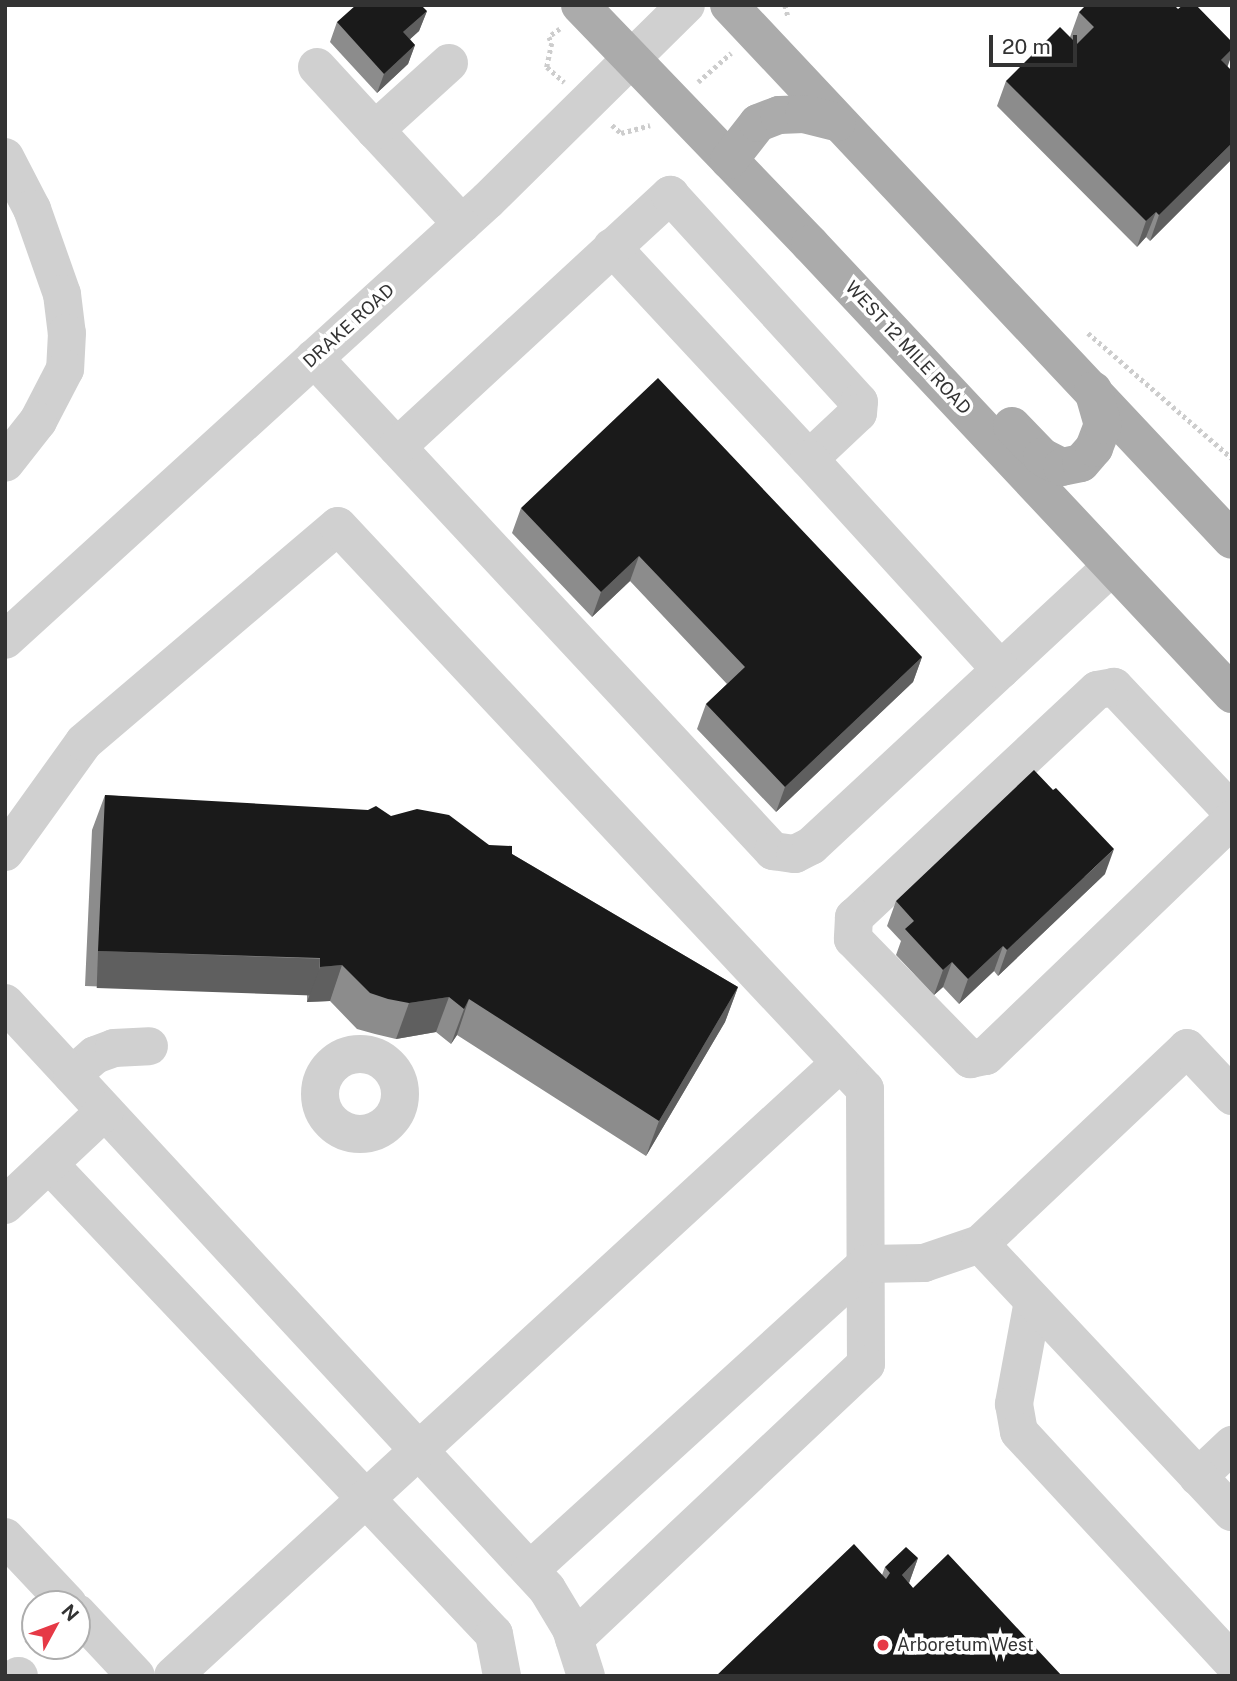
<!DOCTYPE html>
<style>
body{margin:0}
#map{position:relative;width:1237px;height:1681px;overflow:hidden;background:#fff;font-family:"Public Sans",sans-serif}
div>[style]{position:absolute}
.path>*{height:4.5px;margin-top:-2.25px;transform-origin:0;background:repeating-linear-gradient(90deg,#cdcdcd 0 3.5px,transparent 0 7px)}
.minor>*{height:38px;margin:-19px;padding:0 19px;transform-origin:19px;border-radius:19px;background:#d0d0d0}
.minor>.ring{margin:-19px;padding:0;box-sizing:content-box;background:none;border:38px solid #d0d0d0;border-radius:50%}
.major>*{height:38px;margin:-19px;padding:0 19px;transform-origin:19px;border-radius:19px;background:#ababab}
.wall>*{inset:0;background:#8c8c8c}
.shaded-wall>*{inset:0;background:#5f5f5f;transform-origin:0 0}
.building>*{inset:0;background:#1a1a1a}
.dots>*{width:19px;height:19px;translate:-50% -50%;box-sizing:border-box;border:4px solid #fff;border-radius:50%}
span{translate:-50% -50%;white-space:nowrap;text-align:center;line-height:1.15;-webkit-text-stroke:7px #fff;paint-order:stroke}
.street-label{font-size:18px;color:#333}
.poi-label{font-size:18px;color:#333}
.left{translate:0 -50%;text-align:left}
.frame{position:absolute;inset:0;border:7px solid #333;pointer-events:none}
.north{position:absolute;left:21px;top:1590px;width:70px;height:70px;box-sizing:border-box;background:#fff;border:2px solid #adadad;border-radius:50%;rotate:49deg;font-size:19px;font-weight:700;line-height:28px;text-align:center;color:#333}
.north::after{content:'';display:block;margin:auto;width:24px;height:32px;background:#e63946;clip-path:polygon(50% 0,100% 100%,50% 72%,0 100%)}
.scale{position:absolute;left:989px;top:35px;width:88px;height:32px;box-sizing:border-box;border:4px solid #333;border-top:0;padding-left:9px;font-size:21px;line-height:24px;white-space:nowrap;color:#333;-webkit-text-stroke:5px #fff;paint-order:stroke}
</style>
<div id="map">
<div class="path">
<i style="left:785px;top:5px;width:11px;rotate:75deg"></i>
<i style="left:560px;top:29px;width:14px;rotate:144deg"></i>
<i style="left:549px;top:37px;width:7px;rotate:63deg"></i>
<i style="left:552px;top:43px;width:25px;rotate:102deg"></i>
<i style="left:547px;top:67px;width:23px;rotate:41deg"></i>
<i style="left:698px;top:82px;width:44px;rotate:-41.3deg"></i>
<i style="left:612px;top:125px;width:12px;rotate:42deg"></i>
<i style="left:621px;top:133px;width:30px;rotate:-15deg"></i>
<i style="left:1088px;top:333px;width:191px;rotate:41deg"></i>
<i style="left:26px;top:1643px;width:12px;rotate:-42deg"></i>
</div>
<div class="minor">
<i style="left:449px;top:63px;width:100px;rotate:137.8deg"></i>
<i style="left:375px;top:130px;width:128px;rotate:47.2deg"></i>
<i style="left:317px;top:67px;width:86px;rotate:47.4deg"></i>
<i style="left:5px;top:157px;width:59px;rotate:62.6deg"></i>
<i style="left:32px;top:209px;width:90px;rotate:70.6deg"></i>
<i style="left:62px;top:294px;width:39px;rotate:83deg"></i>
<i style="left:67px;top:333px;width:36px;rotate:93deg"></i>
<i style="left:65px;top:369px;width:59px;rotate:117.4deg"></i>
<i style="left:38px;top:421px;width:53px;rotate:128.2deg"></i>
<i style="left:612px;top:247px;width:289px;rotate:47.1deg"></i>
<i style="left:314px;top:358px;width:674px;rotate:47.05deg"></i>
<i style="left:773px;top:851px;width:22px;rotate:8deg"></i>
<i style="left:795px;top:854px;width:18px;rotate:-27deg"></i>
<i style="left:811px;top:846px;width:411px;rotate:-42.9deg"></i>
<i style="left:397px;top:447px;width:372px;rotate:-42.7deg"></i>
<i style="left:670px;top:195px;width:280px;rotate:47.6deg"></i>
<i style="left:859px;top:402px;width:11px;rotate:95deg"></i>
<i style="left:858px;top:413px;width:67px;rotate:136.8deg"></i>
<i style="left:809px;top:459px;width:285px;rotate:47.7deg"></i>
<i style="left:5px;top:640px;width:653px;rotate:-42.33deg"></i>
<i style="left:488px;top:200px;width:278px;rotate:-44.6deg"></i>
<i style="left:1232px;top:812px;width:172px;rotate:-133.3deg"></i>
<i style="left:1114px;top:687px;width:17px;rotate:170deg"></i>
<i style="left:1097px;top:690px;width:333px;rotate:136.9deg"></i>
<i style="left:854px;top:917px;width:22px;rotate:93deg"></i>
<i style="left:853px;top:939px;width:168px;rotate:45.7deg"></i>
<i style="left:970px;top:1059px;width:16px;rotate:-11deg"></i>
<i style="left:986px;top:1056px;width:342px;rotate:-43.9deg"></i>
<i style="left:5px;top:852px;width:135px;rotate:-54.3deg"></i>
<i style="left:84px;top:742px;width:333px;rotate:-40.4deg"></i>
<i style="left:338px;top:526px;width:771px;rotate:46.89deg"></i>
<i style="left:865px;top:1089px;width:275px;rotate:89.8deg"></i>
<i style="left:866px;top:1364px;width:401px;rotate:136.7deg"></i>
<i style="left:5px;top:1003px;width:798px;rotate:47.23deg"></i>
<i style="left:547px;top:1589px;width:47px;rotate:59deg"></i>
<i style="left:571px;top:1629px;width:49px;rotate:72.3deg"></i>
<i class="ring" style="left:320px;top:1054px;width:42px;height:42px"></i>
<i style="left:72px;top:1075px;width:30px;rotate:-41deg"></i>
<i style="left:95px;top:1055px;width:20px;rotate:-20deg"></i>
<i style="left:114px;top:1048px;width:35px;rotate:-3deg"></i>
<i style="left:49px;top:1164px;width:647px;rotate:46.57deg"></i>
<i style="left:494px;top:1634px;width:43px;rotate:79.2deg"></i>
<i style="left:5px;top:1205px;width:137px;rotate:-43.2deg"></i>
<i style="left:980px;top:1244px;width:285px;rotate:-43.4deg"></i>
<i style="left:1187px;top:1048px;width:66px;rotate:46.8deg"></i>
<i style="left:1033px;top:1301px;width:105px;rotate:100.5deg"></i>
<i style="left:1014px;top:1404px;width:28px;rotate:80deg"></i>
<i style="left:1019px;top:1432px;width:313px;rotate:47.2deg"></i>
<i style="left:1198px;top:1477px;width:47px;rotate:-43.3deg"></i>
<i style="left:5px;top:1537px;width:92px;rotate:46.8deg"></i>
<i style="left:530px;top:1570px;width:454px;rotate:-42.3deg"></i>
<i style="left:866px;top:1264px;width:58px;rotate:-1deg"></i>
<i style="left:924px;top:1263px;width:59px;rotate:-18.7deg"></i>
<i style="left:980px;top:1244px;width:368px;rotate:46.8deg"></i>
<i style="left:77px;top:1613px;width:86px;rotate:46.9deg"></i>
<i style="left:18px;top:1676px;width:1px"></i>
<i style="left:173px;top:1676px;width:906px;rotate:-42.58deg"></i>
</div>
<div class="major">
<i style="left:580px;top:5px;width:332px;rotate:46.1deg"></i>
<i style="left:810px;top:244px;width:617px;rotate:46.84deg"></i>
<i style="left:729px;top:5px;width:734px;rotate:46.77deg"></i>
<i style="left:729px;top:160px;width:47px;rotate:-51.9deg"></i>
<i style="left:758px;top:123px;width:22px;rotate:-21deg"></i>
<i style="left:779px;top:115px;width:25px;rotate:-2deg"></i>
<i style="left:804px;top:114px;width:34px;rotate:14deg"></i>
<i style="left:1012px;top:426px;width:43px;rotate:45.9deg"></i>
<i style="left:1042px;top:457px;width:22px;rotate:27deg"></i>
<i style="left:1062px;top:467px;width:19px;rotate:-12deg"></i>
<i style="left:1081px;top:463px;width:20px;rotate:-49deg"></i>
<i style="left:1094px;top:448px;width:25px;rotate:-69deg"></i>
<i style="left:1103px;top:425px;width:36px;rotate:-106deg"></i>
</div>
<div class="wall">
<i style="clip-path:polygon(1178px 9px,1232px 42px,1232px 54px,1227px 66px,1232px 71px,1232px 159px,1150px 241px,1146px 237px,1137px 247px,997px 106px,1006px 81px,1070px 37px,1079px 12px)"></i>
<i style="clip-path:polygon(427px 11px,419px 31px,410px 39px,415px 45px,408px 64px,377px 93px,330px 42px,337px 22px)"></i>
<i style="clip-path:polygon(521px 508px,922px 657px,913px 682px,776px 812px,697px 729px,706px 704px,727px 684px,630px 581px,592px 617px,512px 533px)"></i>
<i style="clip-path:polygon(105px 795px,391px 816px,489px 845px,512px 854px,738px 987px,725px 1022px,646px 1156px,457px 1035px,451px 1044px,436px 1032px,396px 1039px,375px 1034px,357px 1029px,330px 1001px,307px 1002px,307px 994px,85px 986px,92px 830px)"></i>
<i style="clip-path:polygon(1105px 874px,998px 976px,994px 971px,959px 1004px,943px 987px,934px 995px,896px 955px,901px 941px,887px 926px,896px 901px)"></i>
<i style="clip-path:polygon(918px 1558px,909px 1583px,913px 1588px,716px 1676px,882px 1575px,885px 1567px)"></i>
</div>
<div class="shaded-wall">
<i style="clip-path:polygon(427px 11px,419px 31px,396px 52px,403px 32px)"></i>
<i style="clip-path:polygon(415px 45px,408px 64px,377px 93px,384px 74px)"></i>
<i style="clip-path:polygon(1232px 49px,1232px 54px,1226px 71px,1221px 60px)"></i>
<i style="clip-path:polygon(1232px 143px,1232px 159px,1150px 241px,1159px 215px)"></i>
<i style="clip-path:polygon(1156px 212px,1146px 237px,1137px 247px,1146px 221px)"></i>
<i style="clip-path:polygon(639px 556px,630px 581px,592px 617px,601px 592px)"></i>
<i style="clip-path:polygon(922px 657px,913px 682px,776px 812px,785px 787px)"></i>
<i style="clip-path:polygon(1114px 849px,1105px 874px,998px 976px,1007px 950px)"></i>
<i style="clip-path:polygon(1003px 946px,994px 971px,959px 1004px,968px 979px)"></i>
<i style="left:98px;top:951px;width:222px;height:37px;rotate:2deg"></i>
<i style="clip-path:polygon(952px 962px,943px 987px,934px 995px,943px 970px)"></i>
<i style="clip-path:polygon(342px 965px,330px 1001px,307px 1002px,320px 967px)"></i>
<i style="clip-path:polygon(738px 987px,725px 1022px,646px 1156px,659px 1121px)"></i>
<i style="clip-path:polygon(449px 997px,436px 1032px,396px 1039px,409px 1003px)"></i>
<i style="clip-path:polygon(469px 999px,457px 1035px,451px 1044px,464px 1009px)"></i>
<i style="clip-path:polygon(918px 1558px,909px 1583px,902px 1575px)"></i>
</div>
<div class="building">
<i style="clip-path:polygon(356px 5px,421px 5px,427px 11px,403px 32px,415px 45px,384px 74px,337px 22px)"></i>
<i style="clip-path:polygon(1086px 5px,1174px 5px,1178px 9px,1183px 5px,1196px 5px,1232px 42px,1232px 49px,1221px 60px,1232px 71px,1232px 143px,1159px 215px,1156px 212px,1146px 221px,1006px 81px,1060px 27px,1077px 44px,1094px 27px,1079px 12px)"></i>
<i style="clip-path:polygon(658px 378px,922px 657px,785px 787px,706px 704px,745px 667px,639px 556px,601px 592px,521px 508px)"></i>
<i style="clip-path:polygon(1034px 770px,1053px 790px,1056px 788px,1114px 849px,1007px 950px,1003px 946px,968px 979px,952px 962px,943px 970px,905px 929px,914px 921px,896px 901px)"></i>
<i style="clip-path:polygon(105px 795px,368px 810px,376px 806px,391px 816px,417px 809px,449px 815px,489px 845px,512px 846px,512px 854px,738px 987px,659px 1121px,469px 999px,464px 1009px,449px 997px,409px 1003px,388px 999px,370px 993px,342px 965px,320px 967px,320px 958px,98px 951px)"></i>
<i style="clip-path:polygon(854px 1544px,886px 1579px,890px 1573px,885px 1567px,906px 1547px,918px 1558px,902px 1575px,913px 1588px,948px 1554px,1062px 1676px,716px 1676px)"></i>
</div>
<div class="dots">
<i style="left:883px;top:1645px;background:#e63946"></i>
</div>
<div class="street-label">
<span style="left:349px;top:326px;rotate:-42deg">DRAKE ROAD</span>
<span style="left:908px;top:348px;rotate:47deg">WEST 12 MILE ROAD</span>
</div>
<div class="poi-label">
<span class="left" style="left:897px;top:1645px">Arboretum West</span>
</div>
<div class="frame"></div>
<div class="north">N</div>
<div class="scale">20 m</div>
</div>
